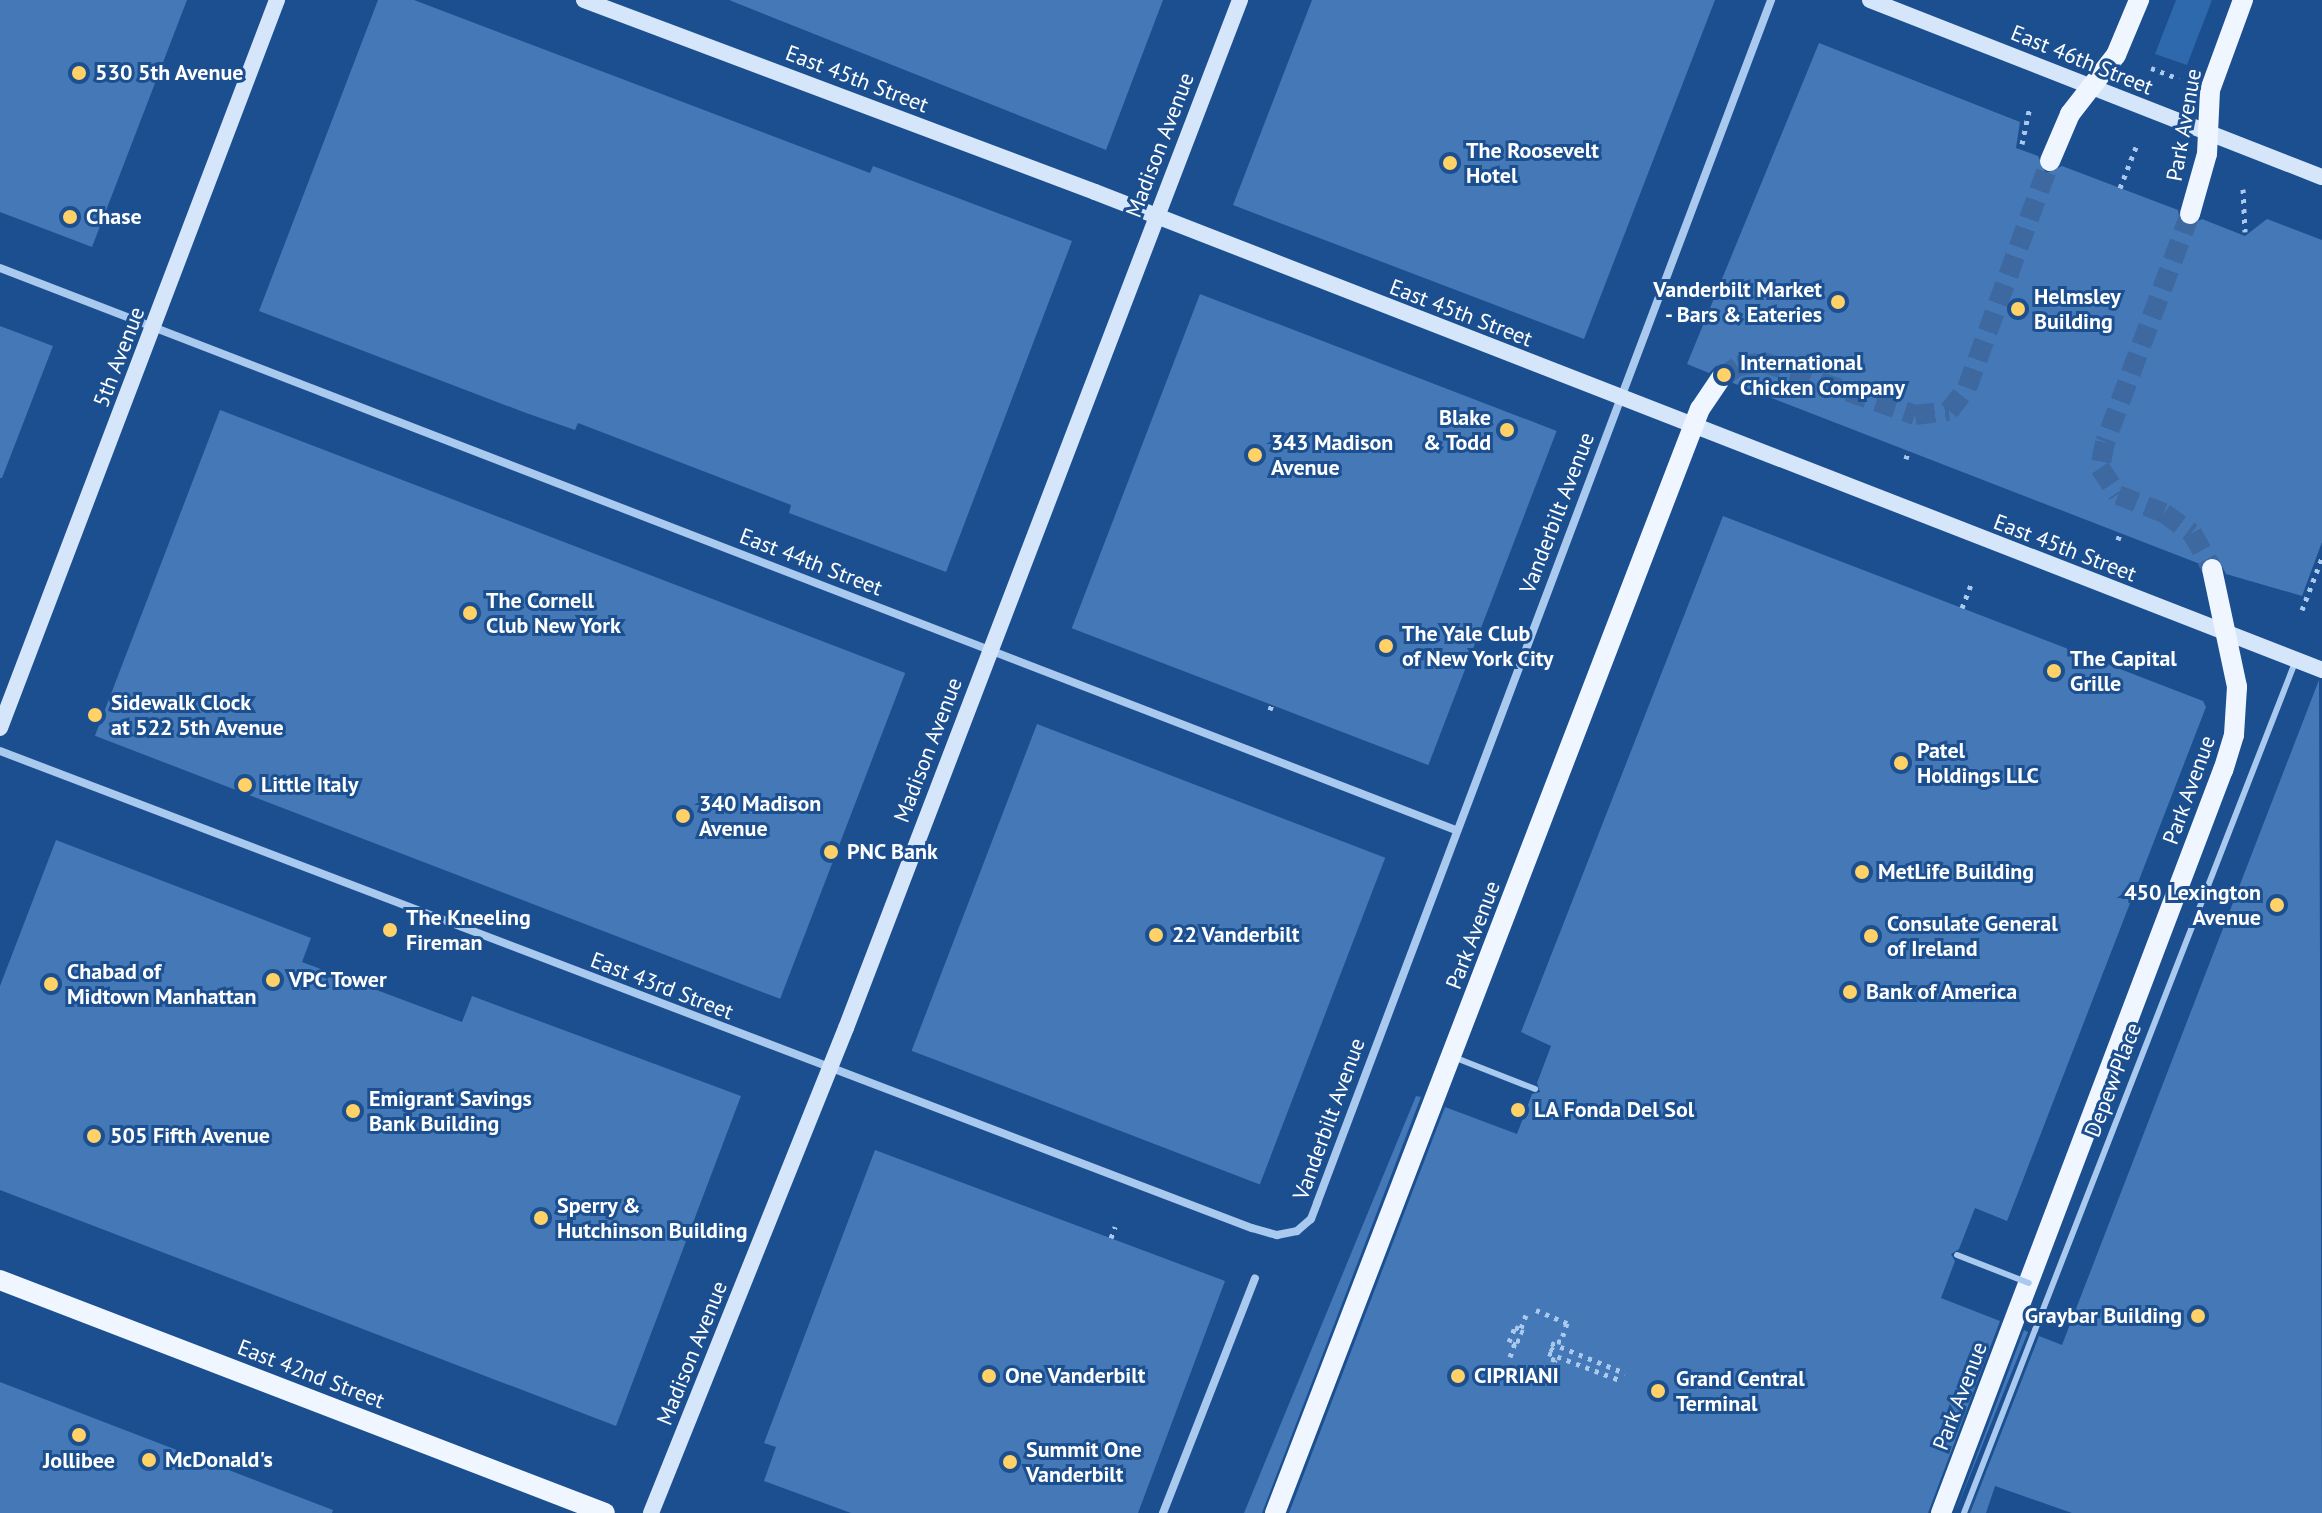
<!DOCTYPE html>
<style>
body{margin:0}
#map{position:relative;width:2322px;height:1513px;overflow:hidden;background:#1b4f8f;font-family:"PT Sans",sans-serif}
div>[style]{position:absolute}
.green>*{inset:0;background:#2e69ad}
.building>*{inset:0;background:#4478b7;transform-origin:0 0}
.primary-tunnel>*{height:20px;margin-top:-10px;transform-origin:0;background:repeating-linear-gradient(90deg,#3d69a0 0 20px,transparent 0 30px)}
.path>*{height:5px;margin-top:-2.5px;transform-origin:0;background:repeating-linear-gradient(90deg,#a9c9ee 0 4px,transparent 0 10px)}
.lane>*{height:6px;margin:-3px;padding:0 3px;transform-origin:3px;border-radius:3px;background:#a9c9ee}
.street>*{height:8px;margin:-4px;padding:0 4px;transform-origin:4px;border-radius:4px;background:#a9c9ee}
.secondary>*{height:16px;margin:-8px;padding:0 8px;transform-origin:8px;border-radius:8px;background:#d6e6fa}
.primary>*{height:20px;margin:-10px;padding:0 10px;transform-origin:10px;border-radius:10px;background:#f0f6ff}
.lane-bridge>*{height:6px;margin:-3px;padding:0 3px;transform-origin:3px;border-radius:3px;background:#a9c9ee}
.primary-bridge>*{height:20px;margin:-10px;padding:0 10px;transform-origin:10px;border-radius:10px;background:#f0f6ff}
.dots>*{width:22px;height:22px;translate:-50% -50%;box-sizing:border-box;border:4px solid #1b4f8f;border-radius:50%}
span{translate:-50% -50%;white-space:nowrap;text-align:center;line-height:1.15;-webkit-text-stroke:6px #1b4f8f;paint-order:stroke}
.street-label{font-size:22px;color:#fff}
.poi-label{font-size:22px;color:#fff;font-weight:700}
.left{translate:0 -50%;text-align:left}
.right{translate:-100% -50%;text-align:right}
</style>
<div id="map">
<div class="green">
<i style="clip-path:polygon(2176px 0,2212px 0,2187px 65px,2155px 54px)"></i>
</div>
<div class="building">
<i style="clip-path:polygon(0 0,187px 0,92px 247px,0 212px)"></i>
<i style="clip-path:polygon(378px 0,414px 0,870px 173px,873px 166px,1072px 241px,946px 572px,789px 513px,791px 505px,578px 423px,575px 430px,526px 413px,259px 311px)"></i>
<i style="clip-path:polygon(729px 0,1163px 0,1106px 150px)"></i>
<i style="clip-path:polygon(1312px 0,1715px 0,1584px 339px,1233px 205px)"></i>
<i style="clip-path:polygon(1819px 43px,2020px 122px,2016px 148px,2038px 156px,2046px 173px,2062px 166px,2178px 210px,2180px 222px,2187px 227px,2202px 219px,2245px 236px,2267px 219px,2322px 240px,2322px 542px,2302px 596px,2226px 574px,2217px 557px,2200px 564px,1733px 383px,1728px 367px,1716px 366px,1709px 373px,1687px 364px)"></i>
<i style="left:1200px;top:294px;width:382px;height:358px;rotate:21deg"></i>
<i style="clip-path:polygon(0 326px,53px 346px,2px 478px,0 478px)"></i>
<i style="left:220px;top:410px;width:734px;height:349px;rotate:21deg"></i>
<i style="clip-path:polygon(1723px 516px,2203px 701px,2206px 707px,2007px 1221px,1975px 1208px,1959px 1249px,1951px 1254px,1955px 1261px,1941px 1298px,2000px 1321px,1928px 1513px,1289px 1513px,1445px 1107px,1517px 1134px,1532px 1094px,1540px 1092px,1537px 1083px,1551px 1046px,1521px 1032px)"></i>
<i style="clip-path:polygon(2319px 680px,2322px 1513px,2072px 1513px,1995px 1486px,1986px 1513px,1970px 1513px,2039px 1336px,2062px 1345px)"></i>
<i style="left:1037px;top:724px;width:373px;height:350px;rotate:21deg"></i>
<i style="clip-path:polygon(56px 840px,311px 938px,302px 962px,462px 1022px,472px 996px,741px 1096px,616px 1426px,0 1190px,0 986px)"></i>
<i style="clip-path:polygon(1416px 1096px,1421px 1097px,1262px 1513px,1244px 1513px)"></i>
<i style="clip-path:polygon(875px 1150px,1225px 1281px,1138px 1513px,851px 1513px,764px 1481px,776px 1447px,764px 1443px)"></i>
<i style="clip-path:polygon(2024px 1330px,2028px 1332px,1955px 1513px)"></i>
<i style="clip-path:polygon(0 1382px,333px 1510px,332px 1513px,0 1513px)"></i>
</div>
<div class="primary-tunnel">
<i style="left:2190px;top:214px;width:243px;rotate:110.4deg"></i>
<i style="left:2105px;top:442px;width:26px;rotate:101deg"></i>
<i style="left:2100px;top:468px;width:32px;rotate:56deg"></i>
<i style="left:2118px;top:495px;width:49px;rotate:21.4deg"></i>
<i style="left:2164px;top:513px;width:34px;rotate:36deg"></i>
<i style="left:2192px;top:533px;width:41px;rotate:60.9deg"></i>
<i style="left:1721px;top:378px;width:21px;rotate:-35deg"></i>
<i style="left:1738px;top:366px;width:25px;rotate:-9deg"></i>
<i style="left:1763px;top:362px;width:161px;rotate:19.2deg"></i>
<i style="left:1915px;top:415px;width:34px;rotate:-7deg"></i>
<i style="left:1949px;top:411px;width:29px;rotate:-52deg"></i>
<i style="left:1967px;top:388px;width:242px;rotate:-69.9deg"></i>
</div>
<div class="path">
<i style="left:2151px;top:68px;width:30px;rotate:21deg"></i>
<i style="left:2022px;top:144px;width:39px;rotate:-78deg"></i>
<i style="left:2120px;top:188px;width:44px;rotate:-68.7deg"></i>
<i style="left:2243px;top:189px;width:43px;rotate:87.3deg"></i>
<i style="left:1906px;top:459px;width:8px;rotate:-76deg"></i>
<i style="left:2118px;top:540px;width:7px;rotate:-74deg"></i>
<i style="left:1962px;top:608px;width:28px;rotate:-69deg"></i>
<i style="left:2302px;top:610px;width:56px;rotate:-69deg"></i>
<i style="left:1270px;top:710px;width:6px;rotate:-72deg"></i>
<i style="left:1111px;top:1238px;width:12px;rotate:-70deg"></i>
<i style="left:1536px;top:1310px;width:34px;rotate:23deg"></i>
<i style="left:1567px;top:1323px;width:20px;rotate:108deg"></i>
<i style="left:1561px;top:1342px;width:8px;rotate:-166deg"></i>
<i style="left:1526px;top:1315px;width:17px;rotate:111deg"></i>
<i style="left:1520px;top:1331px;width:8px;rotate:23deg"></i>
<i style="left:1551px;top:1343px;width:80px;rotate:22.1deg"></i>
<i style="left:1516px;top:1345px;width:8px;rotate:-157deg"></i>
<i style="left:1509px;top:1342px;width:16px;rotate:-68deg"></i>
<i style="left:1515px;top:1327px;width:9px;rotate:21deg"></i>
<i style="left:1550px;top:1348px;width:8px;rotate:30deg"></i>
<i style="left:1548px;top:1353px;width:79px;rotate:20.7deg"></i>
<i style="left:1510px;top:1357px;width:18px;rotate:-71deg"></i>
<i style="left:1516px;top:1340px;width:7px;rotate:16deg"></i>
<i style="left:1513px;top:1368px;width:36px;rotate:19deg"></i>
<i style="left:1547px;top:1380px;width:22px;rotate:-68deg"></i>
<i style="left:1555px;top:1360px;width:9px;rotate:-159deg"></i>
</div>
<div class="lane">
<i style="left:2035px;top:1330px;width:719px;rotate:-68.72deg"></i>
</div>
<div class="street">
<i style="left:0;top:268px;width:1561px;rotate:21.11deg"></i>
<i style="left:0;top:751px;width:1340px;rotate:20.86deg"></i>
<i style="left:1252px;top:1228px;width:26px;rotate:16deg"></i>
<i style="left:1277px;top:1235px;width:20px;rotate:-11deg"></i>
<i style="left:1297px;top:1231px;width:18px;rotate:-41deg"></i>
<i style="left:1311px;top:1219px;width:17px;rotate:-69deg"></i>
<i style="left:1317px;top:1203px;width:1286px;rotate:-69.32deg"></i>
<i style="left:1163px;top:1513px;width:252px;rotate:-68.6deg"></i>
</div>
<div class="secondary">
<i style="left:584px;top:0;width:546px;rotate:20.59deg"></i>
<i style="left:1095px;top:192px;width:1317px;rotate:21.28deg"></i>
<i style="left:1870px;top:0;width:485px;rotate:21.4deg"></i>
<i style="left:0;top:728px;width:779px;rotate:-69.17deg"></i>
<i style="left:651px;top:1513px;width:523px;rotate:-68.1deg"></i>
<i style="left:846px;top:1028px;width:1101px;rotate:-69.03deg"></i>
</div>
<div class="primary">
<i style="left:2050px;top:161px;width:51px;rotate:-66.9deg"></i>
<i style="left:2070px;top:114px;width:75px;rotate:-52.1deg"></i>
<i style="left:2116px;top:55px;width:60px;rotate:-67.3deg"></i>
<i style="left:2190px;top:214px;width:62px;rotate:-74.2deg"></i>
<i style="left:2207px;top:154px;width:64px;rotate:-87.3deg"></i>
<i style="left:2210px;top:90px;width:96px;rotate:-69.9deg"></i>
<i style="left:0;top:1280px;width:648px;rotate:21.06deg"></i>
<i style="left:1941px;top:1513px;width:795px;rotate:-69.22deg"></i>
</div>
<div class="lane-bridge">
<i style="left:1456px;top:1058px;width:85px;rotate:21.4deg"></i>
<i style="left:1957px;top:1255px;width:77px;rotate:21.3deg"></i>
<i style="left:1964px;top:1513px;width:196px;rotate:-68.8deg"></i>
</div>
<div class="primary-bridge">
<i style="left:2212px;top:569px;width:121px;rotate:78deg"></i>
<i style="left:2237px;top:687px;width:48px;rotate:93.6deg"></i>
<i style="left:2234px;top:735px;width:37px;rotate:107deg"></i>
<i style="left:1275px;top:1513px;width:1183px;rotate:-68.95deg"></i>
<i style="left:1700px;top:409px;width:37px;rotate:-56deg"></i>
</div>
<div class="dots">
<i style="left:79px;top:73px;background:#ffd166"></i>
<i style="left:1450px;top:163px;background:#ffd166"></i>
<i style="left:70px;top:217px;background:#ffd166"></i>
<i style="left:1838px;top:302px;background:#ffd166"></i>
<i style="left:2018px;top:309px;background:#ffd166"></i>
<i style="left:1724px;top:375px;background:#ffd166"></i>
<i style="left:1507px;top:430px;background:#ffd166"></i>
<i style="left:1255px;top:455px;background:#ffd166"></i>
<i style="left:470px;top:613px;background:#ffd166"></i>
<i style="left:1386px;top:646px;background:#ffd166"></i>
<i style="left:2054px;top:671px;background:#ffd166"></i>
<i style="left:95px;top:715px;background:#ffd166"></i>
<i style="left:1901px;top:763px;background:#ffd166"></i>
<i style="left:245px;top:785px;background:#ffd166"></i>
<i style="left:683px;top:816px;background:#ffd166"></i>
<i style="left:831px;top:852px;background:#ffd166"></i>
<i style="left:1862px;top:872px;background:#ffd166"></i>
<i style="left:2277px;top:905px;background:#ffd166"></i>
<i style="left:390px;top:930px;background:#ffd166"></i>
<i style="left:1156px;top:935px;background:#ffd166"></i>
<i style="left:1871px;top:936px;background:#ffd166"></i>
<i style="left:273px;top:980px;background:#ffd166"></i>
<i style="left:51px;top:984px;background:#ffd166"></i>
<i style="left:1850px;top:992px;background:#ffd166"></i>
<i style="left:1518px;top:1110px;background:#ffd166"></i>
<i style="left:353px;top:1111px;background:#ffd166"></i>
<i style="left:94px;top:1136px;background:#ffd166"></i>
<i style="left:541px;top:1218px;background:#ffd166"></i>
<i style="left:2198px;top:1316px;background:#ffd166"></i>
<i style="left:989px;top:1376px;background:#ffd166"></i>
<i style="left:1458px;top:1376px;background:#ffd166"></i>
<i style="left:1658px;top:1391px;background:#ffd166"></i>
<i style="left:79px;top:1435px;background:#ffd166"></i>
<i style="left:149px;top:1460px;background:#ffd166"></i>
<i style="left:1010px;top:1462px;background:#ffd166"></i>
</div>
<div class="street-label">
<span style="left:2082px;top:60px;rotate:22deg">East 46th Street</span>
<span style="left:857px;top:79px;rotate:21deg">East 45th Street</span>
<span style="left:2184px;top:125px;rotate:-80deg">Park Avenue</span>
<span style="left:1160px;top:145px;rotate:-69deg">Madison Avenue</span>
<span style="left:1461px;top:313px;rotate:21deg">East 45th Street</span>
<span style="left:119px;top:357px;rotate:-69deg">5th Avenue</span>
<span style="left:1557px;top:513px;rotate:-69deg">Vanderbilt Avenue</span>
<span style="left:2065px;top:548px;rotate:21deg">East 45th Street</span>
<span style="left:811px;top:562px;rotate:21deg">East 44th Street</span>
<span style="left:928px;top:750px;rotate:-69deg">Madison Avenue</span>
<span style="left:2189px;top:790px;rotate:-70deg">Park Avenue</span>
<span style="left:1473px;top:935px;rotate:-69deg">Park Avenue</span>
<span style="left:662px;top:986px;rotate:21deg">East 43rd Street</span>
<span style="left:2113px;top:1080px;rotate:-69deg">Depew Place</span>
<span style="left:1329px;top:1119px;rotate:-70deg">Vanderbilt Avenue</span>
<span style="left:692px;top:1353px;rotate:-68deg">Madison Avenue</span>
<span style="left:311px;top:1374px;rotate:21deg">East 42nd Street</span>
<span style="left:1960px;top:1396px;rotate:-69deg">Park Avenue</span>
</div>
<div class="poi-label">
<span class="left" style="left:95px;top:73px">530 5th Avenue</span>
<span class="left" style="left:1466px;top:163px">The Roosevelt<br>Hotel</span>
<span class="left" style="left:86px;top:217px">Chase</span>
<span class="right" style="left:1822px;top:302px">Vanderbilt Market<br>- Bars &amp; Eateries</span>
<span class="left" style="left:2034px;top:309px">Helmsley<br>Building</span>
<span class="left" style="left:1740px;top:375px">International<br>Chicken Company</span>
<span class="right" style="left:1491px;top:430px">Blake<br>&amp; Todd</span>
<span class="left" style="left:1271px;top:455px">343 Madison<br>Avenue</span>
<span class="left" style="left:486px;top:613px">The Cornell<br>Club New York</span>
<span class="left" style="left:1402px;top:646px">The Yale Club<br>of New York City</span>
<span class="left" style="left:2070px;top:671px">The Capital<br>Grille</span>
<span class="left" style="left:111px;top:715px">Sidewalk Clock<br>at 522 5th Avenue</span>
<span class="left" style="left:1917px;top:763px">Patel<br>Holdings LLC</span>
<span class="left" style="left:261px;top:785px">Little Italy</span>
<span class="left" style="left:699px;top:816px">340 Madison<br>Avenue</span>
<span class="left" style="left:847px;top:852px">PNC Bank</span>
<span class="left" style="left:1878px;top:872px">MetLife Building</span>
<span class="right" style="left:2261px;top:905px">450 Lexington<br>Avenue</span>
<span class="left" style="left:406px;top:930px">The Kneeling<br>Fireman</span>
<span class="left" style="left:1887px;top:936px">Consulate General<br>of Ireland</span>
<span class="left" style="left:1172px;top:935px">22 Vanderbilt</span>
<span class="left" style="left:67px;top:984px">Chabad of<br>Midtown Manhattan</span>
<span class="left" style="left:289px;top:980px">VPC Tower</span>
<span class="left" style="left:1866px;top:992px">Bank of America</span>
<span class="left" style="left:369px;top:1111px">Emigrant Savings<br>Bank Building</span>
<span class="left" style="left:1534px;top:1110px">LA Fonda Del Sol</span>
<span class="left" style="left:110px;top:1136px">505 Fifth Avenue</span>
<span class="left" style="left:557px;top:1218px">Sperry &amp;<br>Hutchinson Building</span>
<span class="right" style="left:2182px;top:1316px">Graybar Building</span>
<span class="left" style="left:1005px;top:1376px">One Vanderbilt</span>
<span class="left" style="left:1474px;top:1376px">CIPRIANI</span>
<span class="left" style="left:1676px;top:1391px">Grand Central<br>Terminal</span>
<span class="left" style="left:1026px;top:1462px">Summit One<br>Vanderbilt</span>
<span class="left" style="left:165px;top:1460px">McDonald's</span>
<span style="left:79px;top:1461px">Jollibee</span>
</div>
</div>
